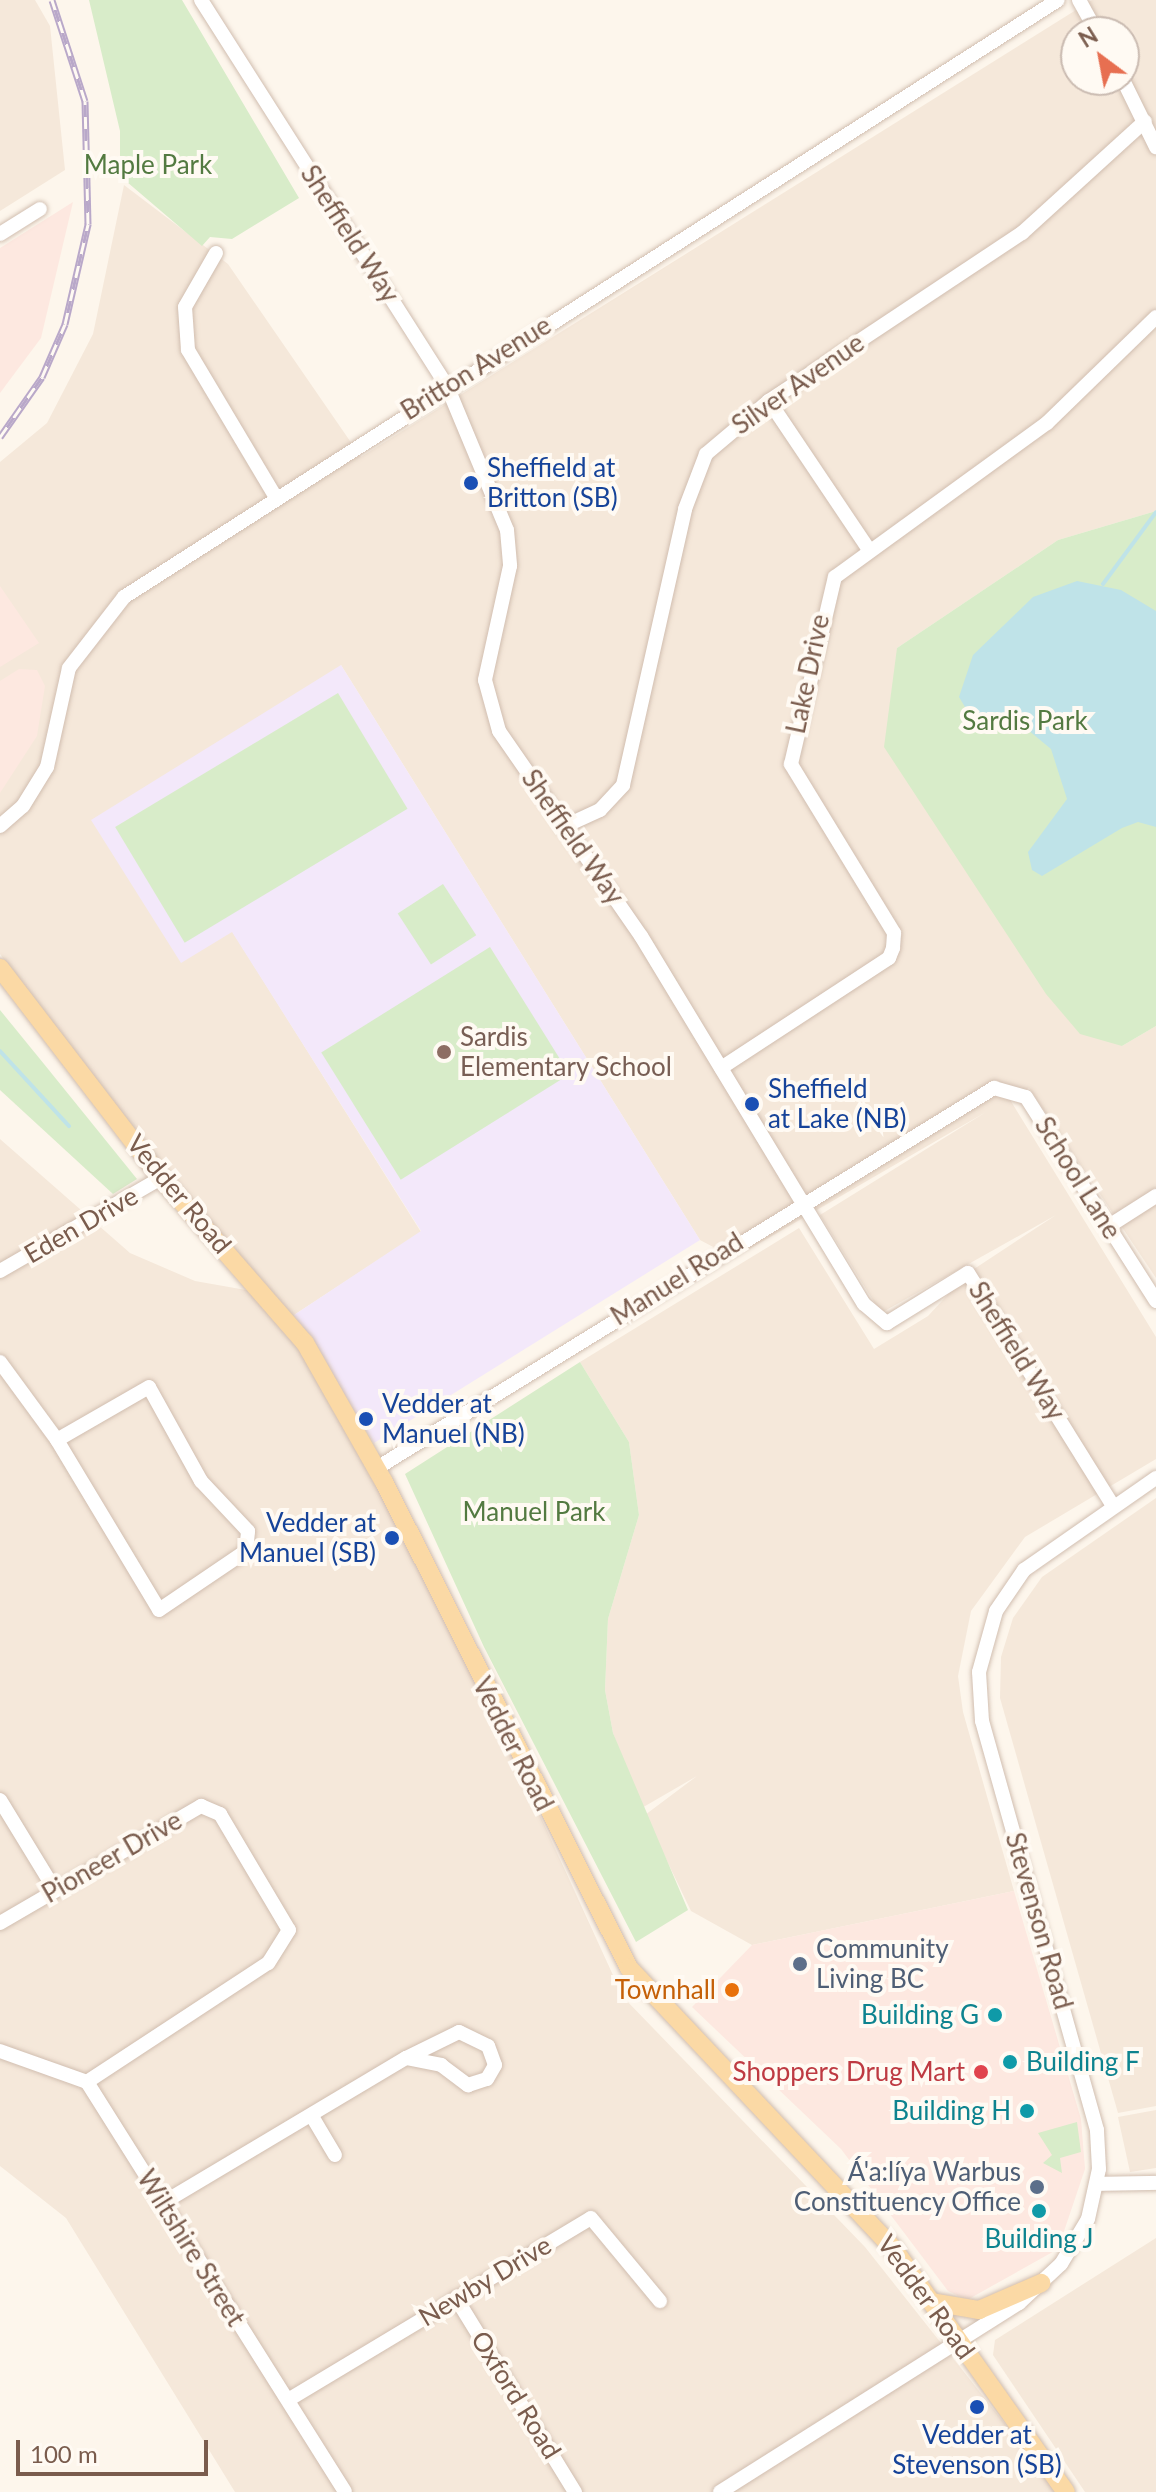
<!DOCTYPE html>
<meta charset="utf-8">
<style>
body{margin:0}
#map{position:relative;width:1156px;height:2492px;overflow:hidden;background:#fdf6ec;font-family:Lato,sans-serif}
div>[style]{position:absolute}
.residential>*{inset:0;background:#f5e8da}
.commercial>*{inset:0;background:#fde8e0}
.education>*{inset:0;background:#f3e8fa}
.green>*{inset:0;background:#d8ecc9;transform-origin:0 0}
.water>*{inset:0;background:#bfe3e8}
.stream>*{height:4px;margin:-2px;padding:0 2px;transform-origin:2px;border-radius:2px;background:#bfe3e8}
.roads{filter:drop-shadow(0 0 2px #d1beb0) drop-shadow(0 0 2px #d1beb0)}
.minor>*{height:14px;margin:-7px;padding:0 7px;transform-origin:7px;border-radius:7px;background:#fff}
.major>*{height:18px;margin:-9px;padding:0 9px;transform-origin:9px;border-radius:9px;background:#fbd9a5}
.rail>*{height:7px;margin-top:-3.5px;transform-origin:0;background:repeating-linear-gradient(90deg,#fffaf3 0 12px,#b9a8c9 0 24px);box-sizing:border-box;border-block:2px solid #b9a8c9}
.dots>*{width:22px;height:22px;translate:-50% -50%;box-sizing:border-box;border:4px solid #fffaf3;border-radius:50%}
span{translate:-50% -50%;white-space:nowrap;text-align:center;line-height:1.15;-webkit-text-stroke:8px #fffaf3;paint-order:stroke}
.park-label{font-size:26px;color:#537a41}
.street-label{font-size:26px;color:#7a5c4d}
.transit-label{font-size:26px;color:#164399}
.left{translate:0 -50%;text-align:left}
.right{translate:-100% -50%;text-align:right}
.education-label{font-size:26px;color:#785e54}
.service-label{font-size:26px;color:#4e5e75}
.food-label{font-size:26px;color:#c56008}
.culture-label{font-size:26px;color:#0d838f}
.health-label{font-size:26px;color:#be3a42}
.north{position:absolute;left:1060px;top:16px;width:80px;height:80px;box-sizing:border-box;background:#fffaf3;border:2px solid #cabbb1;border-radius:50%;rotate:328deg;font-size:22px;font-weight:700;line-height:32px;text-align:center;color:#7a5c4d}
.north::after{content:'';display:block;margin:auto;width:28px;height:36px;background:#e76f51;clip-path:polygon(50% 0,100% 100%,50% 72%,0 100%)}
.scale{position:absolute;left:16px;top:2440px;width:192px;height:36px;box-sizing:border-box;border:4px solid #7a5c4d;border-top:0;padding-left:10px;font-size:24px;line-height:28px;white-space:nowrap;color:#7a5c4d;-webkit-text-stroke:6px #fffaf3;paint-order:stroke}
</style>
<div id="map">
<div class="residential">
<i style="clip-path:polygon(0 0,35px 0,50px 26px,65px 170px,0 211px)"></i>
<i style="clip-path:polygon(evenodd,1092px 0,1156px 0,1156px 511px,1058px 540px,897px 648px,1122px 1046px,1156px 1026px,1156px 1278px,1029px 1088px,1009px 1098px,1156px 1337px,1156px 1459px,1025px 1537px,971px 1611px,958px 1676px,963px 1712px,1014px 1891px,752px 1945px,691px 1911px,645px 1815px,697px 1776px,640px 1809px,613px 1733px,605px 1690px,608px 1619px,639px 1515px,629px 1442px,580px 1362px,799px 1228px,874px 1349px,928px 1316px,968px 1273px,1056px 1215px,881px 1313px,820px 1215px,986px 1112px,734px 1258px,700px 1240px,341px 665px,232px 931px,421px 1232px,294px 1315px,452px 1623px,623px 1997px,865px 2247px,1059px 2492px,235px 2492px,66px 2218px,0 2166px,0 1139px,130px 1253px,195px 1281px,246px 1290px,257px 1283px,161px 1177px,0 954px,0 462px,47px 423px,93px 334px,124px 185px,228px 264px,361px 457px,1092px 0,1076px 32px,1124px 32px,1124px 80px,1076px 80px,1076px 32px)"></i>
<i style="clip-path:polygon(1156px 1498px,1156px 2106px,1118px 2113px,1000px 1698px,1001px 1657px,1013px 1618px,1042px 1577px)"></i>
<i style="clip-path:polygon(1156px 2110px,1156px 2168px,1130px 2172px,1118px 2117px)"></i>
<i style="clip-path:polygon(1156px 2238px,1156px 2492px,1085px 2492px,993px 2355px,995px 2340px)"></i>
</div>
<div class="commercial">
<i style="clip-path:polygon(73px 202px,41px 338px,0 393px,0 248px)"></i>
<i style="clip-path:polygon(0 586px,39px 643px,0 667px)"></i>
<i style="clip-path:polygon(19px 669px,37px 670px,45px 686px,37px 736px,0 793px,0 681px)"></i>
<i style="clip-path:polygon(1014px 1891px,1081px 2119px,1085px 2169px,1058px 2249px,967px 2300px,948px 2291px,841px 2149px,692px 2007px,752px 1945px)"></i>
</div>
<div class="education">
<i style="clip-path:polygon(341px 665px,700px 1240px,374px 1443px,294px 1315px,421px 1231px,232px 932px,181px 963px,91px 820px)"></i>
</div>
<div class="green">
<i style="clip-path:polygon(89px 0,182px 0,299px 198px,232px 239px,210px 237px,202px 246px,120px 176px,120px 131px)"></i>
<i style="clip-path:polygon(1156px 511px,1156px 1026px,1122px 1046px,1080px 1034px,1046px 994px,884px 747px,897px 648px,1058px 540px)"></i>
<i style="left:338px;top:693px;width:135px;height:260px;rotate:59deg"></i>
<i style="left:443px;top:884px;width:61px;height:54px;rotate:57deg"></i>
<i style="left:490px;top:947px;width:150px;height:199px;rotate:58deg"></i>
<i style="clip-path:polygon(0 1010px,44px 1064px,137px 1179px,113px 1194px,0 1090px)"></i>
<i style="clip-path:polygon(580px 1362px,629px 1442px,639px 1515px,608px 1619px,605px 1690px,613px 1733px,688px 1910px,636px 1942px,484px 1647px,405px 1474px)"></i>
<i style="clip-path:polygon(1077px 2122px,1081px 2152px,1060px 2158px,1062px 2173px,1043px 2163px,1052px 2155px,1038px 2133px)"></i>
</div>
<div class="water">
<i style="clip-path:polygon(1077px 581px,1121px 590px,1156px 611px,1156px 827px,1138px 822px,1122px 828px,1042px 876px,1032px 870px,1028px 852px,1067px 799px,1051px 749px,1028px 730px,974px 722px,959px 697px,973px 655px,1033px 597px)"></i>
</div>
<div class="stream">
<i style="left:1103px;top:584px;width:89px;rotate:-53.6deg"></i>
<i style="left:0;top:1051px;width:102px;rotate:47.4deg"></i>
</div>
<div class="roads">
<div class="minor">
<i style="left:201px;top:0;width:458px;rotate:57.5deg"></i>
<i style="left:447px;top:386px;width:156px;rotate:67.4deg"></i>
<i style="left:507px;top:530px;width:36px;rotate:85deg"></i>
<i style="left:510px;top:566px;width:117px;rotate:102.4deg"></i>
<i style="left:485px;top:680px;width:53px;rotate:74.6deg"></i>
<i style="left:499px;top:731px;width:249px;rotate:55.3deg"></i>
<i style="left:641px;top:936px;width:430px;rotate:58.8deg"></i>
<i style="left:864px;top:1304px;width:30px;rotate:40deg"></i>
<i style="left:887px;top:1323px;width:95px;rotate:-31.7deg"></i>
<i style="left:968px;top:1273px;width:274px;rotate:58.1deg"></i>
<i style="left:1079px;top:0;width:37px;rotate:61deg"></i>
<i style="left:1123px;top:80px;width:75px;rotate:63.8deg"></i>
<i style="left:0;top:234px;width:47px;rotate:-32deg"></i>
<i style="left:216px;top:253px;width:62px;rotate:119.9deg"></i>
<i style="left:185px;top:307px;width:43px;rotate:86deg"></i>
<i style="left:188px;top:350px;width:170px;rotate:59.2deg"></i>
<i style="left:769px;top:401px;width:176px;rotate:56.1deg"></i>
<i style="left:0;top:826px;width:30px;rotate:-41deg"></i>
<i style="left:23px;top:806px;width:46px;rotate:-58.4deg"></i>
<i style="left:47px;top:767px;width:101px;rotate:-77.5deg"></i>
<i style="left:69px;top:668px;width:90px;rotate:-52.2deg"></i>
<i style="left:124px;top:597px;width:1108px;rotate:-32.59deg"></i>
<i style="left:563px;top:827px;width:41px;rotate:-24.7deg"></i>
<i style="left:600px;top:810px;width:34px;rotate:-47deg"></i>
<i style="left:623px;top:785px;width:283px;rotate:-77.3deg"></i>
<i style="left:685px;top:509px;width:59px;rotate:-69.1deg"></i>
<i style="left:706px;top:454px;width:82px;rotate:-40.1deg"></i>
<i style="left:769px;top:401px;width:304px;rotate:-33.6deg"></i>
<i style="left:1022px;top:233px;width:166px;rotate:-42.3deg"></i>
<i style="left:721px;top:1068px;width:201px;rotate:-33.2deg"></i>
<i style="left:889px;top:958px;width:11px;rotate:-68deg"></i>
<i style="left:893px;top:948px;width:15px;rotate:-86deg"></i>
<i style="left:894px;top:933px;width:198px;rotate:-121.4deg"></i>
<i style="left:791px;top:764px;width:192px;rotate:-76.8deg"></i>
<i style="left:835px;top:577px;width:262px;rotate:-36deg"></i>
<i style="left:1047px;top:423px;width:152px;rotate:-44.2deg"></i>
<i style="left:1109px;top:1226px;width:56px;rotate:-32.6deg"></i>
<i style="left:0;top:1271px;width:186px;rotate:-30deg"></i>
<i style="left:0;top:1362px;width:97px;rotate:53.8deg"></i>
<i style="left:57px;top:1440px;width:198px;rotate:59deg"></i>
<i style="left:159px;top:1610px;width:105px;rotate:-34.1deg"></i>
<i style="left:246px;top:1551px;width:20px;rotate:-84deg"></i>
<i style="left:248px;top:1531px;width:69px;rotate:-133.2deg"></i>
<i style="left:201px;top:1481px;width:107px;rotate:-119deg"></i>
<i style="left:149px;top:1387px;width:106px;rotate:150.1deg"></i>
<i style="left:377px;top:1468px;width:725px;rotate:-31.63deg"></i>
<i style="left:994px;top:1088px;width:33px;rotate:16deg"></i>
<i style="left:1026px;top:1097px;width:242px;rotate:57.5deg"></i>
<i style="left:0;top:1800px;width:105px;rotate:58.6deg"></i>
<i style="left:0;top:1923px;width:233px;rotate:-30.2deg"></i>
<i style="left:201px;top:1806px;width:21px;rotate:23deg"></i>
<i style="left:220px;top:1814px;width:135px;rotate:59.3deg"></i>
<i style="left:289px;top:1930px;width:39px;rotate:122deg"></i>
<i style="left:268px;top:1963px;width:217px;rotate:146.7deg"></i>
<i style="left:0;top:2051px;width:92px;rotate:19.6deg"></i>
<i style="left:87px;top:2082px;width:484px;rotate:57.8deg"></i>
<i style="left:313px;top:2118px;width:43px;rotate:59.3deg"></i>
<i style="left:1097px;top:2184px;width:59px;rotate:-1deg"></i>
<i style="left:161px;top:2204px;width:285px;rotate:-30.8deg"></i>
<i style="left:406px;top:2058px;width:36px;rotate:11deg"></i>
<i style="left:441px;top:2065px;width:34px;rotate:37deg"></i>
<i style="left:468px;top:2085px;width:20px;rotate:-18deg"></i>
<i style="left:487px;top:2079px;width:16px;rotate:-60deg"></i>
<i style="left:495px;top:2065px;width:20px;rotate:-110deg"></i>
<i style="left:488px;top:2046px;width:32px;rotate:-154deg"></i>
<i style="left:459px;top:2032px;width:59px;rotate:153.9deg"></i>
<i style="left:456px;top:2298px;width:228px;rotate:58.5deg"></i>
<i style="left:288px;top:2400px;width:353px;rotate:-31deg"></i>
<i style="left:591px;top:2218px;width:108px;rotate:50.3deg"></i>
<i style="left:720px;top:2492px;width:354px;rotate:-32.3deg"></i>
<i style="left:1019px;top:2303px;width:57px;rotate:-42.9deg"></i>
<i style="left:1061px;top:2264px;width:52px;rotate:-59deg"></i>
<i style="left:1088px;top:2219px;width:51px;rotate:-77.6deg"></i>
<i style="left:1099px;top:2169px;width:39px;rotate:-93deg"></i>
<i style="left:1097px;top:2130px;width:425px;rotate:-105.7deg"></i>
<i style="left:982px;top:1721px;width:49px;rotate:-93.5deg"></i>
<i style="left:979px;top:1672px;width:63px;rotate:-74.4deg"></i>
<i style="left:996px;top:1611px;width:50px;rotate:-55.7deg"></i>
<i style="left:1024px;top:1570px;width:161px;rotate:-34.9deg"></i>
</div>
<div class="major">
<i style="left:0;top:968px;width:265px;rotate:52.5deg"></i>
<i style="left:161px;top:1178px;width:219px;rotate:48.9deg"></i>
<i style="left:305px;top:1343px;width:160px;rotate:60.4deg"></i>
<i style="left:384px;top:1482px;width:544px;rotate:63.25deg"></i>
<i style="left:629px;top:1968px;width:385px;rotate:46.7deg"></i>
<i style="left:893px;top:2248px;width:299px;rotate:54.7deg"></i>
<i style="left:932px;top:2302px;width:48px;rotate:9.7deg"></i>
<i style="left:979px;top:2310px;width:68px;rotate:-23.5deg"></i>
</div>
</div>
<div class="rail">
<i style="left:0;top:437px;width:73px;rotate:-55deg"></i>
<i style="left:42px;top:377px;width:58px;rotate:-66.5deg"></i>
<i style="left:65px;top:324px;width:103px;rotate:-77deg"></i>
<i style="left:88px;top:224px;width:123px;rotate:-91.4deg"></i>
<i style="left:85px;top:101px;width:106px;rotate:-108.1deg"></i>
</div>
<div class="dots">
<i style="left:471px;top:483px;background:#1a4fb4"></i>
<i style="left:444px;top:1052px;background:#8d6e63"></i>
<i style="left:752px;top:1104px;background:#1a4fb4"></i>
<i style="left:366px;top:1419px;background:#1a4fb4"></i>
<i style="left:392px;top:1538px;background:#1a4fb4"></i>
<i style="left:800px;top:1964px;background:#5c6f8a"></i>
<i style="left:732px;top:1990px;background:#e8710a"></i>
<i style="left:995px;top:2015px;background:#0f9aa8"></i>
<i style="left:1010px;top:2062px;background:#0f9aa8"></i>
<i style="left:981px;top:2072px;background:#e0444e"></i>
<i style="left:1027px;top:2111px;background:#0f9aa8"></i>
<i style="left:1037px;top:2187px;background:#5c6f8a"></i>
<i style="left:1039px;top:2211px;background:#0f9aa8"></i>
<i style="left:977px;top:2407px;background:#1a4fb4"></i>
</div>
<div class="park-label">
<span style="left:148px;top:165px">Maple Park</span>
<span style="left:1025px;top:721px">Sardis Park</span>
<span style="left:534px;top:1512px">Manuel Park</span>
</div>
<div class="street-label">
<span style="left:350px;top:234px;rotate:57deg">Sheffield Way</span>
<span style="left:476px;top:368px;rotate:-32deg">Britton Avenue</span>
<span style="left:798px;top:384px;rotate:-35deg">Silver Avenue</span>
<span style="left:808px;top:674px;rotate:-78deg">Lake Drive</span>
<span style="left:573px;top:837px;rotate:55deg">Sheffield Way</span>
<span style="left:1078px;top:1178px;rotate:58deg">School Lane</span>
<span style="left:179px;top:1194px;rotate:50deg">Vedder Road</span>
<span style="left:81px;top:1225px;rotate:-30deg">Eden Drive</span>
<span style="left:677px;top:1279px;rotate:-32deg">Manuel Road</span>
<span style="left:1017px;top:1351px;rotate:58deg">Sheffield Way</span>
<span style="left:513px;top:1744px;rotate:63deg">Vedder Road</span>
<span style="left:112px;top:1857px;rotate:-30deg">Pioneer Drive</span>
<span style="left:1039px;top:1921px;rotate:74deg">Stevenson Road</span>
<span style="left:191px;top:2248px;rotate:58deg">Wiltshire Street</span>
<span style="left:485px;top:2281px;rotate:-31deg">Newby Drive</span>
<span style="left:926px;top:2297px;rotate:54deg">Vedder Road</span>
<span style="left:516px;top:2395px;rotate:58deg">Oxford Road</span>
</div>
<div class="transit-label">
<span class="left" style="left:487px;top:483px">Sheffield at<br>Britton (SB)</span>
<span class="left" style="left:768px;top:1104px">Sheffield<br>at Lake (NB)</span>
<span class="left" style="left:382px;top:1419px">Vedder at<br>Manuel (NB)</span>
<span class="right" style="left:376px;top:1538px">Vedder at<br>Manuel (SB)</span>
<span style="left:977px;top:2450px">Vedder at<br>Stevenson (SB)</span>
</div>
<div class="education-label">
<span class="left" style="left:460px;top:1052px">Sardis<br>Elementary School</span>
</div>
<div class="service-label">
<span class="left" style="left:816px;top:1964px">Community<br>Living BC</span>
<span class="right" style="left:1021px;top:2187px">Á'a:líya Warbus<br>Constituency Office</span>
</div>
<div class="food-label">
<span class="right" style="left:716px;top:1990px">Townhall</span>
</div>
<div class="culture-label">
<span class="right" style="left:979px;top:2015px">Building G</span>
<span class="left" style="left:1026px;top:2062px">Building F</span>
<span class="right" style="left:1011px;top:2111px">Building H</span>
<span style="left:1039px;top:2239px">Building J</span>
</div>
<div class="health-label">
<span class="right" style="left:965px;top:2072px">Shoppers Drug Mart</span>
</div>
<div class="north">N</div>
<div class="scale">100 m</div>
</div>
